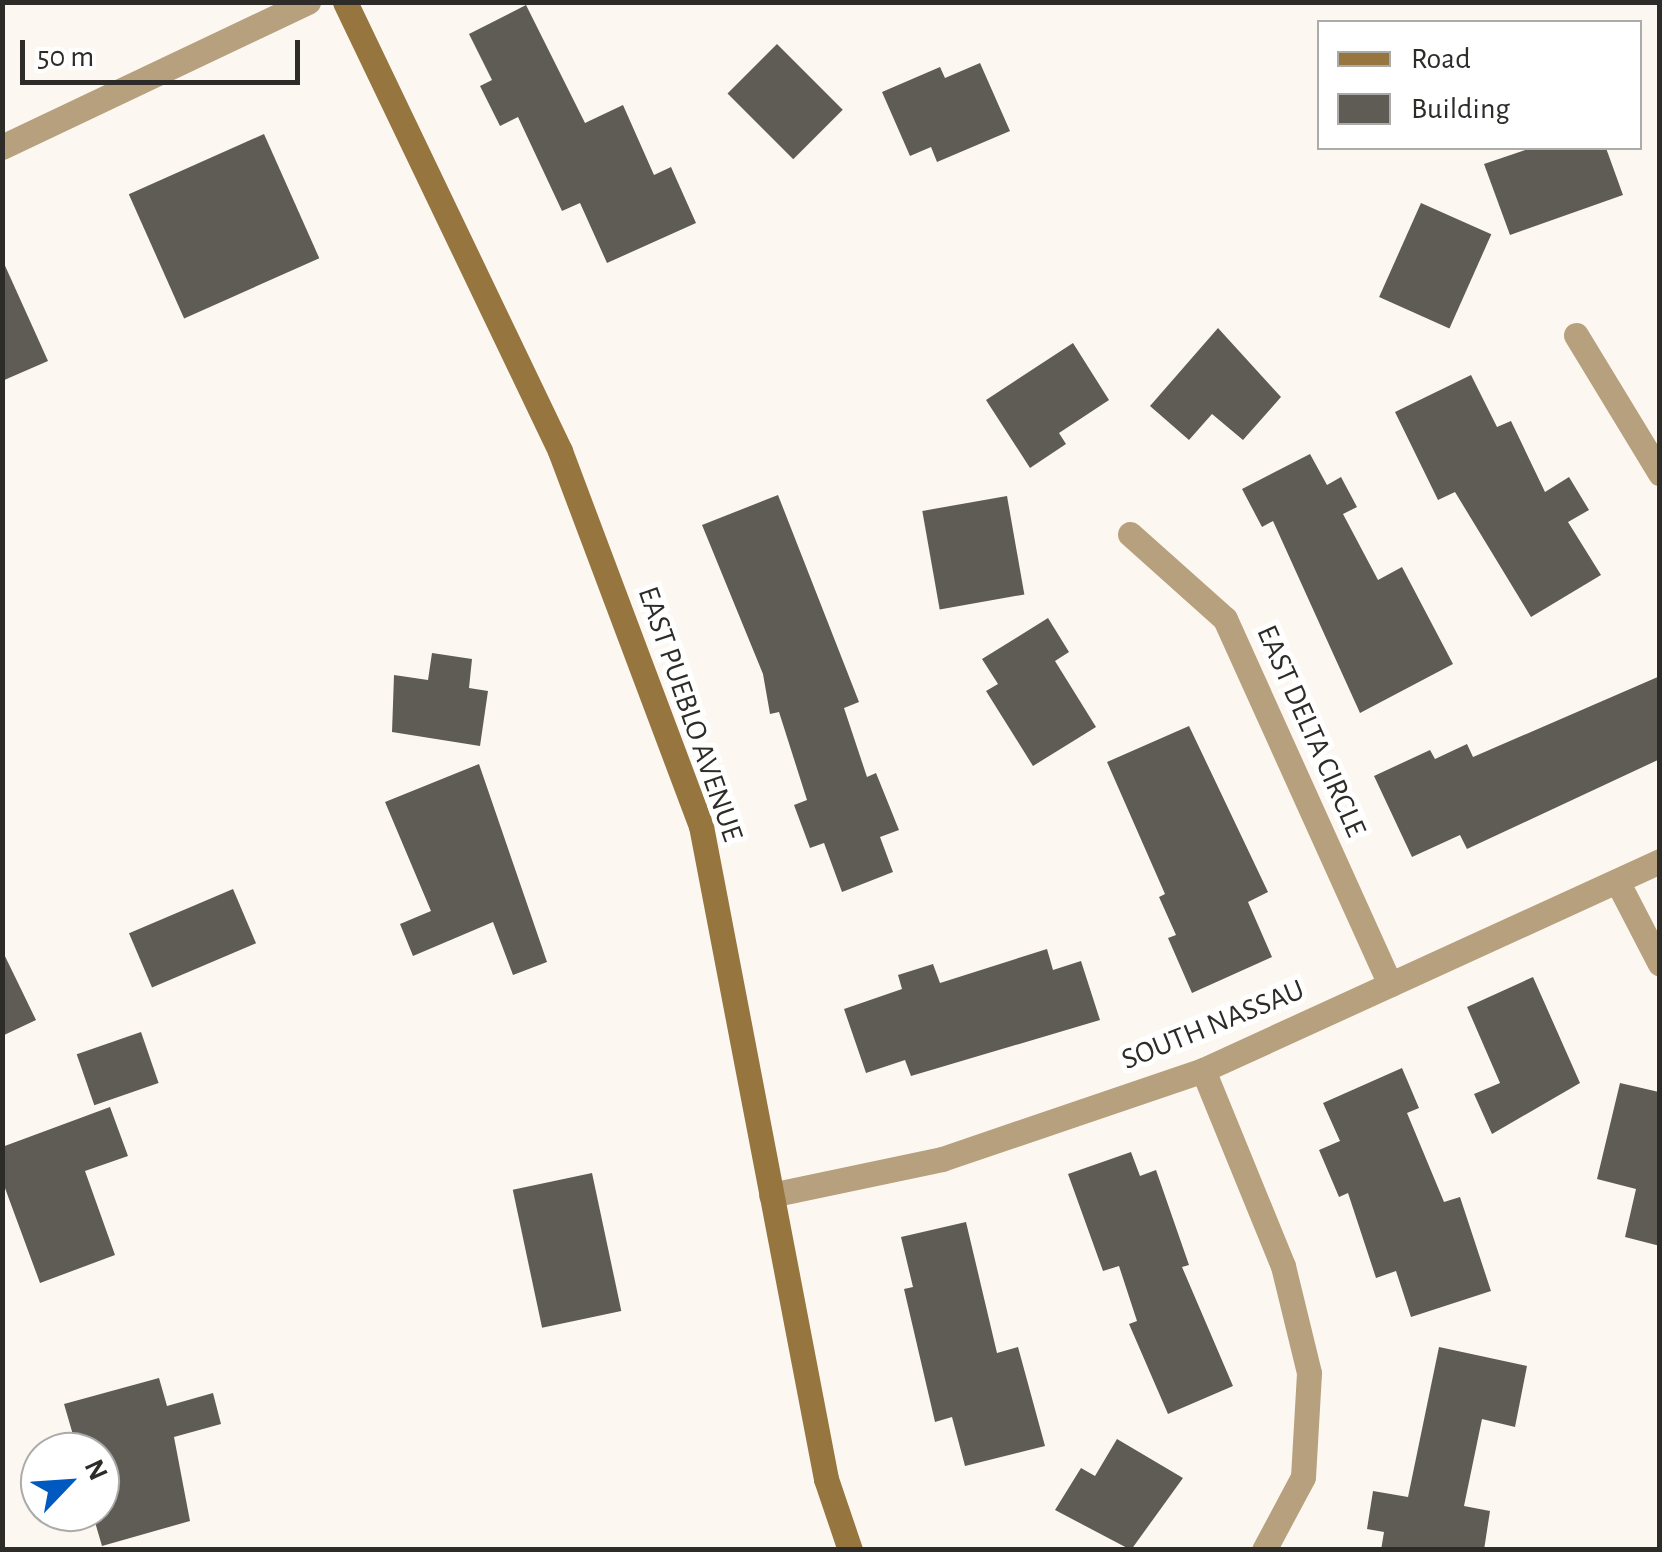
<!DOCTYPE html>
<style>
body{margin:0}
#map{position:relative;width:1662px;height:1552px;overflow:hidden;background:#fcf8f1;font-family:"Alegreya Sans",sans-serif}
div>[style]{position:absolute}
.building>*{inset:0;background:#5f5c56;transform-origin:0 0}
.street>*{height:25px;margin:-12.5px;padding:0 12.5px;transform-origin:12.5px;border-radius:12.5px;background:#b7a07d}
.secondary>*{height:25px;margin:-12.5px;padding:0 12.5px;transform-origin:12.5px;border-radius:12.5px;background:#96753f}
span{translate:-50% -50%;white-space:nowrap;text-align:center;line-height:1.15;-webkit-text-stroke:10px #fff;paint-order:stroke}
.street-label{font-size:30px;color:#2d2c29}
.frame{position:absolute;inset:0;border:5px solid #2d2c29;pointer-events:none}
.legend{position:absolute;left:1317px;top:20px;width:325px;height:130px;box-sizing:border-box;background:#fff;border:2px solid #ababa9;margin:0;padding:12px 18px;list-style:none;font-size:30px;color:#2d2c29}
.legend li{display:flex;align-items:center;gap:20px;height:50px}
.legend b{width:50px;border:2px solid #ababa9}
.north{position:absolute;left:20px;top:1432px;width:100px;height:100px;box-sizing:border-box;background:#fff;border:2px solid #ababa9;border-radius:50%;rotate:65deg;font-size:28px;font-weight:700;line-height:40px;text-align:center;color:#2d2c29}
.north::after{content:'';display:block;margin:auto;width:35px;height:45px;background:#0058c1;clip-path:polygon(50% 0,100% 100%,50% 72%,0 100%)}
.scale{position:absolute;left:20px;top:40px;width:280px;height:45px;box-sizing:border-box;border:5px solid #2d2c29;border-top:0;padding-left:12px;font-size:30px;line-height:35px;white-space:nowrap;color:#2d2c29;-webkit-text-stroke:8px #fff;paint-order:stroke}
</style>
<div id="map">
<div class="building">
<i style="clip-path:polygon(526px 5px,585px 123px,623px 105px,654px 175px,671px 167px,696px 223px,607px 263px,580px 203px,562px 211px,518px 117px,500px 126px,480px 86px,492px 80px,469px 34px)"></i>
<i style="left:777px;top:44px;width:93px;height:70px;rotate:45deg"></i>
<i style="clip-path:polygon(980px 63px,1010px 131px,937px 162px,931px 147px,910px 156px,882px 92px,940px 67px,945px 78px)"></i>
<i style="left:264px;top:134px;width:136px;height:148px;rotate:66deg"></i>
<i style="clip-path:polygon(1531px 148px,1606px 148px,1623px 195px,1510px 235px,1484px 164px)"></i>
<i style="left:1421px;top:203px;width:77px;height:103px;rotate:24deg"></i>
<i style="clip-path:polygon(2px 259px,48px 361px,2px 381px)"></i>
<i style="clip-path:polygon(1218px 328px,1281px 397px,1243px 440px,1212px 414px,1189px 440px,1150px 406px)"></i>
<i style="clip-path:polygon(1073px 343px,1109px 400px,1059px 433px,1066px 444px,1030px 468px,986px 400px)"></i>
<i style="clip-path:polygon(1471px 375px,1497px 427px,1511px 421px,1545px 492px,1569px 477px,1589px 510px,1568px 522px,1601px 575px,1531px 617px,1455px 492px,1438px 500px,1395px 412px)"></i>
<i style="clip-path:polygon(1310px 454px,1327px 485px,1341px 477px,1357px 507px,1343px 514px,1378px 580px,1402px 567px,1453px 664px,1360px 713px,1273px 521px,1262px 527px,1242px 489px)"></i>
<i style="clip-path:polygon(778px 495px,859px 702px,844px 708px,867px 777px,876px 773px,899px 830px,880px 837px,893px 872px,842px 892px,824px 843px,810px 848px,794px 805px,807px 800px,779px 712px,770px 714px,763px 674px,702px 525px)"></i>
<i style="left:1007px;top:496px;width:100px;height:86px;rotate:80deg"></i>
<i style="clip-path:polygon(1048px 618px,1069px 652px,1055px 661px,1096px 727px,1033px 766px,986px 691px,998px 684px,982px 659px)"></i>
<i style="clip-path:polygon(432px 653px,472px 659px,469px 688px,488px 691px,480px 746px,392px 732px,394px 675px,428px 680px)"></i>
<i style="clip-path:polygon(1660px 676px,1660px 759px,1467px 849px,1460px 835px,1412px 857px,1374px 776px,1430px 750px,1435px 759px,1467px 744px,1473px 757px)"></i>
<i style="clip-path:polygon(1189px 726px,1268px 892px,1248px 902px,1272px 957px,1192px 993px,1168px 938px,1176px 935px,1159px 897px,1165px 894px,1107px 762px)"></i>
<i style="clip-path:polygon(479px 764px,547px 962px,513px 975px,493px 922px,413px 956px,400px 924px,431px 911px,385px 802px)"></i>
<i style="left:233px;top:889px;width:59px;height:113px;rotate:67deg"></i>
<i style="clip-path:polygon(1047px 949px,1053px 970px,1081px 961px,1100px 1020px,911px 1076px,905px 1060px,866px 1073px,844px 1009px,902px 989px,898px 975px,933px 964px,940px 983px)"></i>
<i style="clip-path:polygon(2px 950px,36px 1020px,2px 1036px)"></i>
<i style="clip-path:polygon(1533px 977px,1580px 1083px,1492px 1134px,1474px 1094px,1500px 1083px,1467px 1007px)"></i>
<i style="left:141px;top:1032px;width:54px;height:68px;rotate:71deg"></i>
<i style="clip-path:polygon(1402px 1068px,1419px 1108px,1407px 1113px,1444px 1202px,1460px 1197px,1491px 1291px,1411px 1317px,1396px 1271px,1376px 1278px,1348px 1193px,1339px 1197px,1319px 1150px,1340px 1141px,1323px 1103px)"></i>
<i style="clip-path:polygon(1620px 1083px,1659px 1092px,1660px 1246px,1625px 1237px,1636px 1189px,1597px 1179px)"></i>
<i style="clip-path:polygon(110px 1107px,128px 1156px,85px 1171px,115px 1255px,40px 1283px,2px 1180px,2px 1147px)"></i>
<i style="clip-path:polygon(1131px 1152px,1140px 1176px,1156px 1170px,1189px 1265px,1182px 1267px,1233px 1386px,1168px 1414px,1129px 1324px,1137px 1321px,1119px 1266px,1103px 1271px,1068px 1174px)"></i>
<i style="left:592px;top:1173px;width:141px;height:81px;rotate:78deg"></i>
<i style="clip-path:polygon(966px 1222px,997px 1353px,1018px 1347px,1045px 1446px,965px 1466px,952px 1417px,935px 1422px,904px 1289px,913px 1287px,901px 1237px)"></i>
<i style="clip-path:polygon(1439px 1347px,1527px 1366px,1515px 1427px,1482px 1419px,1464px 1506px,1490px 1511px,1484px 1550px,1381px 1550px,1384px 1532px,1367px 1529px,1373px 1491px,1408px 1497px)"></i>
<i style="clip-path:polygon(159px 1378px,167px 1406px,213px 1393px,221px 1424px,174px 1437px,190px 1521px,102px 1546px,92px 1512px,100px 1512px,100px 1452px,78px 1452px,64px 1404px)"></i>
<i style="clip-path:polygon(1117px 1439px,1183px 1478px,1131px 1550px,1055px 1510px,1081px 1468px,1095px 1476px)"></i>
</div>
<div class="street">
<i style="left:2px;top:147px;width:339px;rotate:-25.4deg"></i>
<i style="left:1576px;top:335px;width:162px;rotate:58.7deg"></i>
<i style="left:1130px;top:534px;width:127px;rotate:41.8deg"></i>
<i style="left:1225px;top:619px;width:401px;rotate:65.7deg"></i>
<i style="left:1617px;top:881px;width:93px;rotate:62.6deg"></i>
<i style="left:1203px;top:1070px;width:212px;rotate:67.8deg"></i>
<i style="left:1283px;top:1266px;width:110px;rotate:76.3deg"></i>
<i style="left:1309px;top:1373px;width:104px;rotate:93.3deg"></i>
<i style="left:1303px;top:1477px;width:83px;rotate:118.1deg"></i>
<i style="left:771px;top:1195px;width:175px;rotate:-11.9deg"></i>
<i style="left:942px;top:1159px;width:276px;rotate:-18.8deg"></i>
<i style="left:1203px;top:1070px;width:503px;rotate:-24.58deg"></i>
</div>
<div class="secondary">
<i style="left:345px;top:2px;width:498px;rotate:64.4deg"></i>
<i style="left:560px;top:451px;width:401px;rotate:69.4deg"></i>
<i style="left:701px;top:826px;width:665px;rotate:79.16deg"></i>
<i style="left:826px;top:1479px;width:75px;rotate:71.3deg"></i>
</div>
<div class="street-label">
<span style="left:690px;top:714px;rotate:71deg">EAST PUEBLO AVENUE</span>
<span style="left:1311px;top:731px;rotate:66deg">EAST DELTA CIRCLE</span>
<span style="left:1213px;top:1025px;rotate:-22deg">SOUTH NASSAU</span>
</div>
<div class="frame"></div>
<ul class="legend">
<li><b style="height:12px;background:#96753f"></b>Road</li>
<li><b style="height:28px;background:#5f5c56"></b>Building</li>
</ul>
<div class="north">N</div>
<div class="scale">50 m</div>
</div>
